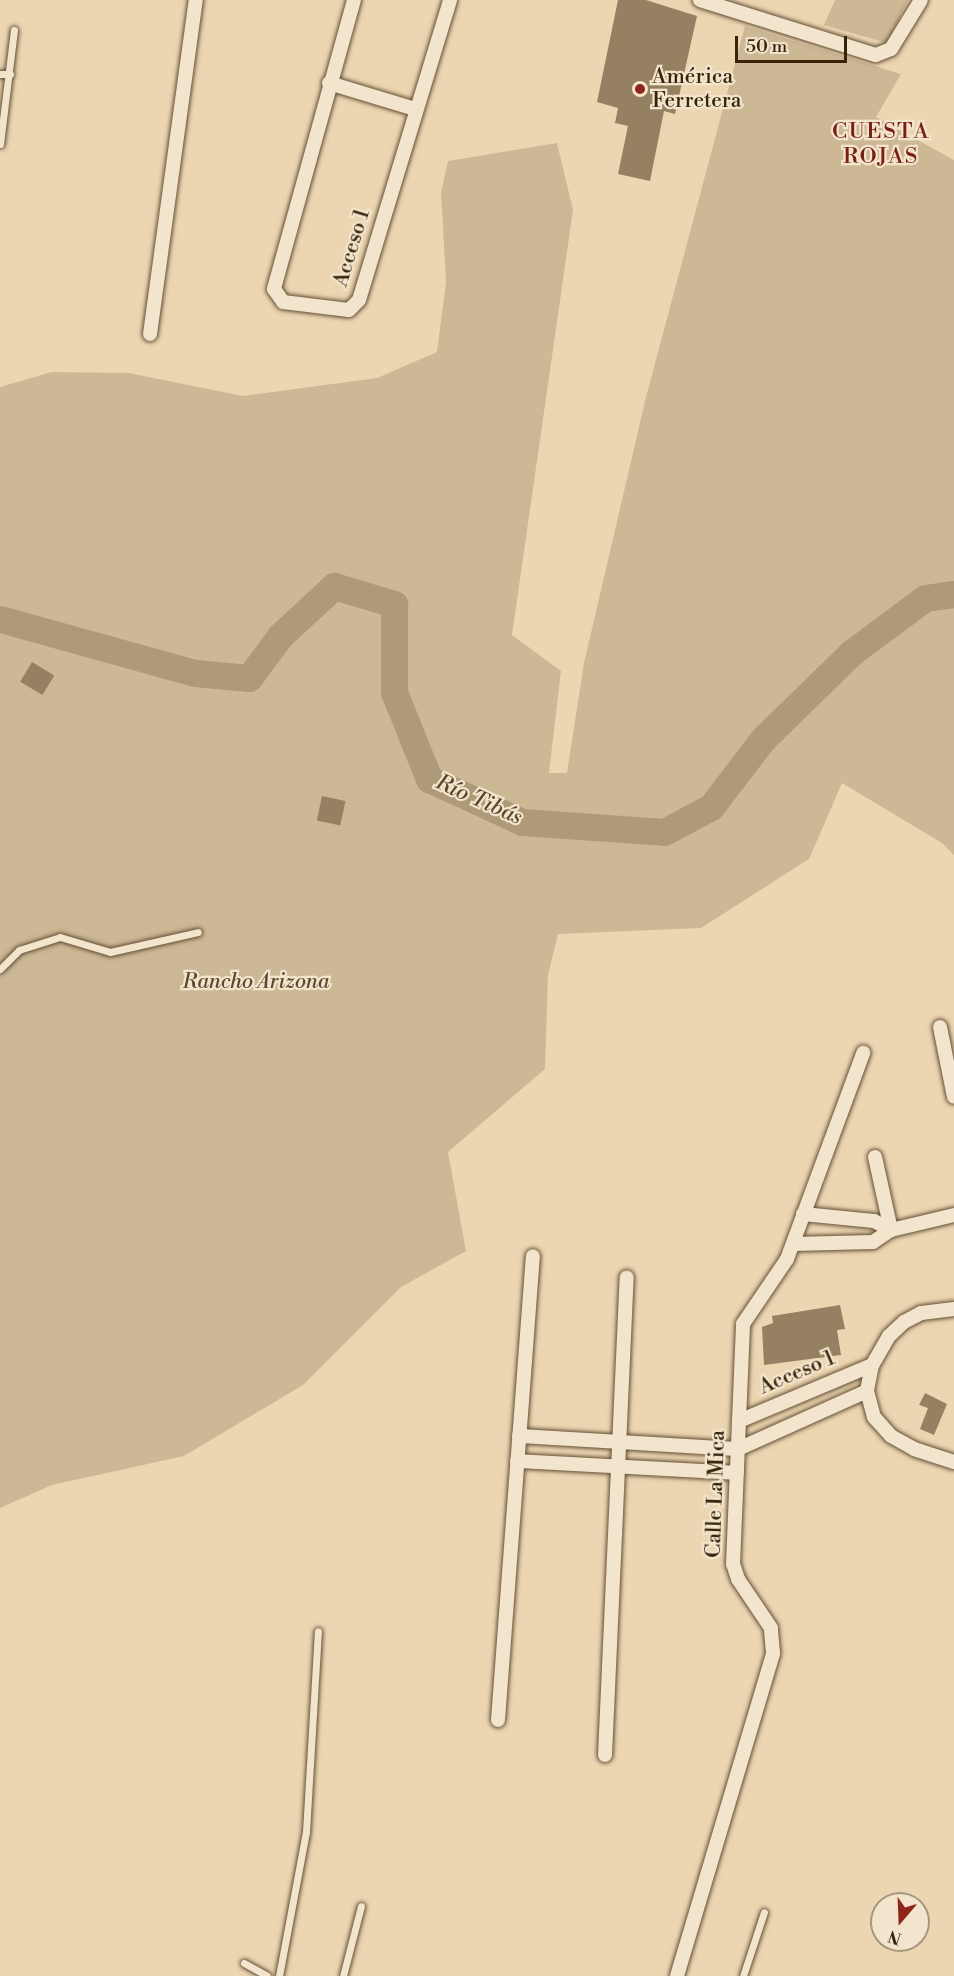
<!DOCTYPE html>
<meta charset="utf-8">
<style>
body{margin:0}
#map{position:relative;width:954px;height:1976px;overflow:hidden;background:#ecd6b2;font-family:"Libre Bodoni",serif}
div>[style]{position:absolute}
.green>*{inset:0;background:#cdb896}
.river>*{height:27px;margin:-13.5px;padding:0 13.5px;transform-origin:13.5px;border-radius:13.5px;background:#ae9979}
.building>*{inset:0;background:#958162;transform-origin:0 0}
.roads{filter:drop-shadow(0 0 2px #645035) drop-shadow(0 0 2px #645035)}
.lane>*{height:7px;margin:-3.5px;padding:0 3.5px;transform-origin:3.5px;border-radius:3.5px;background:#f3e4cd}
.street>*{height:14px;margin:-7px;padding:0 7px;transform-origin:7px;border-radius:7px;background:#f3e4cd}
.dots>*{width:16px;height:16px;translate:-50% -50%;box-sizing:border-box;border:3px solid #f3e4cd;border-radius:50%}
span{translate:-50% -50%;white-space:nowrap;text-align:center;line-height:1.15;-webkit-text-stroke:4.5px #f3e4cd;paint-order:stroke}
.poi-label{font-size:21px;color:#37240b}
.left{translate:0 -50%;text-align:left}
.street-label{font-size:21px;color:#37240b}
.park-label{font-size:21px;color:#5c492e;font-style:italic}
.neighbourhood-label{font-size:22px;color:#7a1f14;letter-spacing:1.5px}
.water-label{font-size:22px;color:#5b472c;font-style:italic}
.north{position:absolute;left:870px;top:1892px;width:60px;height:60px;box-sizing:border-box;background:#f3e4cd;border:2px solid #a8977f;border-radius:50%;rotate:199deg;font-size:16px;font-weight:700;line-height:24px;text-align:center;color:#37240b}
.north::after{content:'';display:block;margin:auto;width:21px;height:27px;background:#8f2418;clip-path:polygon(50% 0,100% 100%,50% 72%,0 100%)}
.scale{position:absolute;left:735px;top:36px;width:112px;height:27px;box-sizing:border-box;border:3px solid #37240b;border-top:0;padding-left:8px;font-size:18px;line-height:21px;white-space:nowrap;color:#37240b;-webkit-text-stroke:4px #f3e4cd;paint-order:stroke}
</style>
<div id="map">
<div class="green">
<i style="clip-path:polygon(835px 0,908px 0,887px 43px,824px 25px)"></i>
<i style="clip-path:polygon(745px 26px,901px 74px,876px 117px,954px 160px,954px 855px,942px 843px,842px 783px,809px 859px,701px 928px,558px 934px,548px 975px,545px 1069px,448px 1152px,466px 1251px,401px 1287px,303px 1385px,184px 1456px,52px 1485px,0 1508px,0 387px,52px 372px,129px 373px,243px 396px,377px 378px,437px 352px,446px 282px,441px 192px,448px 161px,557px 143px,573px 210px,512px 635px,561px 671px,549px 773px,567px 773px,584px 663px,646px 397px)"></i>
</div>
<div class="river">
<i style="left:0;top:619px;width:202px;rotate:15.5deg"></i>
<i style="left:195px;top:673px;width:54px;rotate:5.3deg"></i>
<i style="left:249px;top:678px;width:52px;rotate:-53.6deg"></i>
<i style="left:280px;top:636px;width:74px;rotate:-42.8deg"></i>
<i style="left:334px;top:586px;width:63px;rotate:16.7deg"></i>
<i style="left:394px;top:604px;width:88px;rotate:90deg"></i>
<i style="left:394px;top:692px;width:94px;rotate:68.1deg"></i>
<i style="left:429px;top:779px;width:102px;rotate:24.8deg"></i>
<i style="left:522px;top:822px;width:142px;rotate:4deg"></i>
<i style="left:664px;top:832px;width:53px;rotate:-28deg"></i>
<i style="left:711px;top:807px;width:86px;rotate:-52.6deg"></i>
<i style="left:763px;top:739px;width:123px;rotate:-44.3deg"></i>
<i style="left:851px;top:653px;width:92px;rotate:-36.6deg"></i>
<i style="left:925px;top:598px;width:29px;rotate:-8deg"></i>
</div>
<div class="building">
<i style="clip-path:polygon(618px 0,646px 0,697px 16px,675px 114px,664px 111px,650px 181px,618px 174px,628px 126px,615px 123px,618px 108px,597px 102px)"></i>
<i style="left:32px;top:662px;width:26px;height:23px;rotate:31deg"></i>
<i style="left:322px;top:796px;width:24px;height:25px;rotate:12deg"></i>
<i style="clip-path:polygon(840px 1305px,845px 1329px,837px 1330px,841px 1355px,764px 1365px,762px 1327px,773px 1323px,772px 1316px)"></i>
<i style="clip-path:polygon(925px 1393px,947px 1404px,934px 1435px,920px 1429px,928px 1408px,919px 1405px)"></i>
</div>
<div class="roads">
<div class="lane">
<i style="left:0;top:74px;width:10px"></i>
<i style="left:0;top:144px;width:115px;rotate:-83deg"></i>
<i style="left:0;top:969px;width:27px;rotate:-45deg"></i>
<i style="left:19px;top:950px;width:43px;rotate:-17.6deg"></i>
<i style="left:60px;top:937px;width:52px;rotate:16.7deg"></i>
<i style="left:110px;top:952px;width:90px;rotate:-12.8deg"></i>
<i style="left:244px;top:1963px;width:26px;rotate:29deg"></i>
<i style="left:279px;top:1976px;width:147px;rotate:-79.4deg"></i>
<i style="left:306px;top:1832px;width:201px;rotate:-86.6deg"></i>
<i style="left:343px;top:1976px;width:72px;rotate:-75.6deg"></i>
<i style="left:743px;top:1976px;width:67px;rotate:-71.8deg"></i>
</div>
<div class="street">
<i style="left:354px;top:0;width:300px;rotate:105.5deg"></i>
<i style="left:274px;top:289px;width:16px;rotate:55deg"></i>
<i style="left:283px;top:302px;width:66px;rotate:6.9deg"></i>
<i style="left:349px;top:310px;width:14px;rotate:-45deg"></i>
<i style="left:359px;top:300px;width:313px;rotate:-73.1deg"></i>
<i style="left:700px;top:0;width:184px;rotate:17.4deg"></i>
<i style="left:876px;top:55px;width:16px;rotate:-22deg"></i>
<i style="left:891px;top:49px;width:57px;rotate:-58.5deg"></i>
<i style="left:329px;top:83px;width:90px;rotate:16.8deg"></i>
<i style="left:150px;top:334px;width:337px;rotate:-82.2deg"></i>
<i style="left:940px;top:1027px;width:71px;rotate:78.7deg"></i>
<i style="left:875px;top:1157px;width:75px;rotate:77.6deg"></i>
<i style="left:803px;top:1214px;width:71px;rotate:5.6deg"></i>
<i style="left:874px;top:1221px;width:19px;rotate:28deg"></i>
<i style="left:793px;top:1244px;width:80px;rotate:-1.4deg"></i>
<i style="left:873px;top:1242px;width:22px;rotate:-34deg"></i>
<i style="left:891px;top:1230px;width:65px;rotate:-13.4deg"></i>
<i style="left:954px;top:1309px;width:33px;rotate:173deg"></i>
<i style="left:921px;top:1313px;width:19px;rotate:152deg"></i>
<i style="left:904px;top:1322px;width:21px;rotate:137deg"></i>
<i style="left:889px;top:1336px;width:34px;rotate:120deg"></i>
<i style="left:872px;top:1365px;width:26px;rotate:101deg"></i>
<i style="left:867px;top:1391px;width:27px;rotate:75deg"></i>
<i style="left:874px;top:1417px;width:25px;rotate:48deg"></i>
<i style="left:891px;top:1436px;width:26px;rotate:29deg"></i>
<i style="left:914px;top:1449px;width:42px;rotate:18deg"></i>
<i style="left:739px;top:1421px;width:144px;rotate:-22.8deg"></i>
<i style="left:519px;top:1436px;width:219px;rotate:3.4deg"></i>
<i style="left:738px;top:1449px;width:141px;rotate:-24.2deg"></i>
<i style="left:517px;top:1461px;width:220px;rotate:3.1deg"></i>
<i style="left:498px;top:1720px;width:465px;rotate:-85.7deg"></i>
<i style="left:605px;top:1755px;width:478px;rotate:-87.4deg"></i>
<i style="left:677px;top:1976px;width:337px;rotate:-73.4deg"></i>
<i style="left:773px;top:1653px;width:25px;rotate:-95deg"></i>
<i style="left:771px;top:1628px;width:59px;rotate:-124deg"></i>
<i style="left:738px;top:1579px;width:16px;rotate:-108deg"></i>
<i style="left:733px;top:1564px;width:240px;rotate:-87.6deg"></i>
<i style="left:743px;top:1324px;width:78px;rotate:-55.9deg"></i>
<i style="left:787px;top:1259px;width:220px;rotate:-69.7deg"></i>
</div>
</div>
<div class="dots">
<i style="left:640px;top:89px;background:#8f2418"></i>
</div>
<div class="poi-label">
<span class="left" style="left:652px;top:89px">América<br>Ferretera</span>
</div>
<div class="street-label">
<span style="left:352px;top:248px;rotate:-73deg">Acceso 1</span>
<span style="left:797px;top:1373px;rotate:-23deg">Acceso 1</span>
<span style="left:716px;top:1494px;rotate:-88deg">Calle La Mica</span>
</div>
<div class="park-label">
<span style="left:256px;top:982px">Rancho Arizona</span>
</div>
<div class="neighbourhood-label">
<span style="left:881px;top:144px">CUESTA<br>ROJAS</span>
</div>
<div class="water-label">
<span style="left:479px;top:800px;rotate:24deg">Río Tibás</span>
</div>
<div class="north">N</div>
<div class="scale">50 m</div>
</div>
